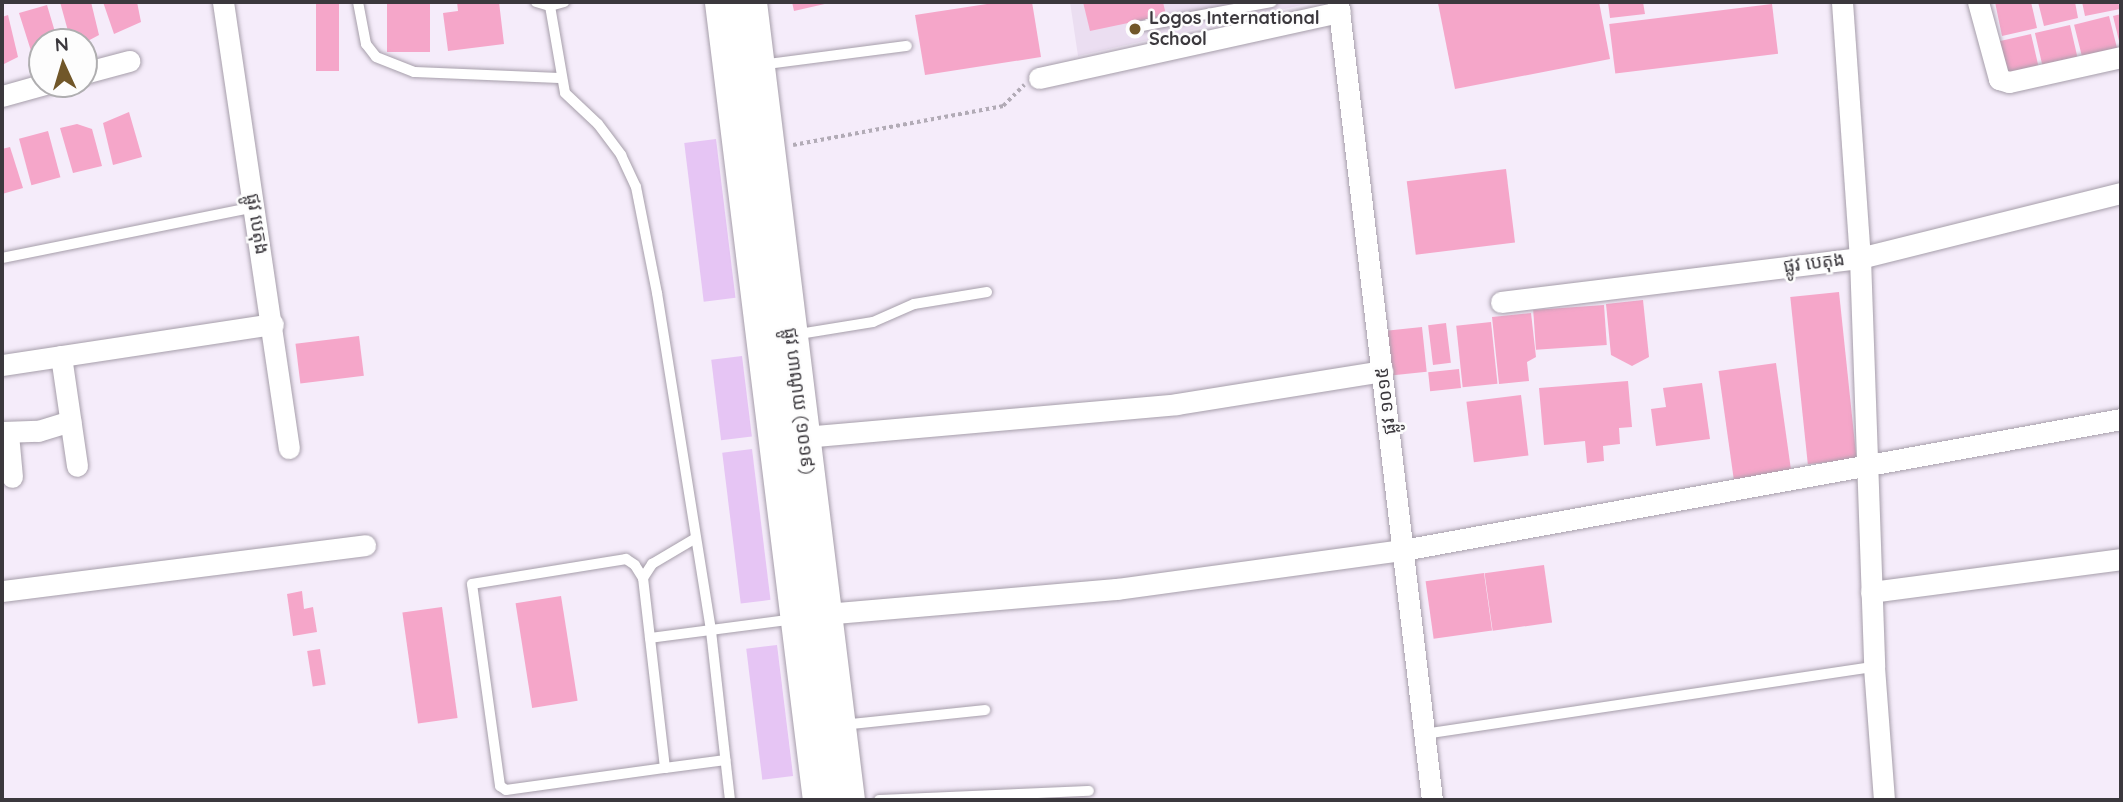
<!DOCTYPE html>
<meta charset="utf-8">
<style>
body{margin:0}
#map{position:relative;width:2123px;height:802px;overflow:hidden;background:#f5ecfa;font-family:Quicksand,"Noto Sans Khmer",sans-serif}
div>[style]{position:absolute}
.built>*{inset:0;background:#ebdef1}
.green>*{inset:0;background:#e6c5f4;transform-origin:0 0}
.building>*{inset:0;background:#f5a6c9;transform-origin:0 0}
.path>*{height:3.5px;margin-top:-1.75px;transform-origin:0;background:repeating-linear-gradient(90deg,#b2abb6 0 3.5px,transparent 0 7px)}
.roads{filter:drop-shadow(0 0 2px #a69eaa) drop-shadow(0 0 2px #a69eaa)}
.service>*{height:10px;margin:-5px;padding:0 5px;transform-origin:5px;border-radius:5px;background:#fff}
.minor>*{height:21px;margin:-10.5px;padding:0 10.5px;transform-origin:10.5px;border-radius:10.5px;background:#fff}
.primary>*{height:33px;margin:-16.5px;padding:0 16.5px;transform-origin:16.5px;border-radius:16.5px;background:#fff}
.dots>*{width:19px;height:19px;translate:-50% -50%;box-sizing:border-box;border:4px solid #fdfdfd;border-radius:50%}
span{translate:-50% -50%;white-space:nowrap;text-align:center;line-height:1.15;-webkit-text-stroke:5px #fdfdfd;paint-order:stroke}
.poi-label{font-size:18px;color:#3b383d;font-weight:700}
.left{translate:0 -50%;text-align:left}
.street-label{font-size:18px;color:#3b383d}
.frame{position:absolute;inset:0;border:4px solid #3b383d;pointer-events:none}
.north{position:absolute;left:28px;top:28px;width:70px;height:70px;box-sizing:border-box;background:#fdfdfd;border:2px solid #afaeb0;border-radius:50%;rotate:356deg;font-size:19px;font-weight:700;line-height:28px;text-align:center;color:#3b383d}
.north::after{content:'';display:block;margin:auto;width:24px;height:32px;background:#715729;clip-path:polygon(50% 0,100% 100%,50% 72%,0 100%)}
</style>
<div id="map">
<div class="built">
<i style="clip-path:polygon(1070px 2px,1315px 2px,1078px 56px)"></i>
</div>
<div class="green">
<i style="left:716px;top:139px;width:160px;height:32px;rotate:83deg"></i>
<i style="left:742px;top:356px;width:81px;height:31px;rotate:83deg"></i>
<i style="left:752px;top:449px;width:152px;height:30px;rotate:83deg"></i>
<i style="left:777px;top:645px;width:132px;height:31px;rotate:83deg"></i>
</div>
<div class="building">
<i style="clip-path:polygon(60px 2px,91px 2px,99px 35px,84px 43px,71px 42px)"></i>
<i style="clip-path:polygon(103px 2px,137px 2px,141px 22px,114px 34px)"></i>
<i style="left:316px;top:2px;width:23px;height:69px"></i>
<i style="left:387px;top:2px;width:43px;height:50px"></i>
<i style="clip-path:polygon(457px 2px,499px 2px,504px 44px,448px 51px,443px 13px,458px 11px)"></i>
<i style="clip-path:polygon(792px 2px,829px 2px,829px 3px,794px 11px)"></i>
<i style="clip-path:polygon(1000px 2px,1032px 2px,1041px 57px,925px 75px,915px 15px)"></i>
<i style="clip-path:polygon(1083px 2px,1163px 2px,1166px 15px,1090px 31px)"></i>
<i style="clip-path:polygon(1599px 2px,1610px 59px,1455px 89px,1438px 3px)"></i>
<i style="clip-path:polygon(1608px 2px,1643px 2px,1645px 14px,1610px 18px)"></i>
<i style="clip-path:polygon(1995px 2px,2031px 2px,2037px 28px,2002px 36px)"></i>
<i style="clip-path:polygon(2038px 2px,2075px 2px,2078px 18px,2044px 26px)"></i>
<i style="clip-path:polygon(2082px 2px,2118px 2px,2120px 9px,2085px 16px)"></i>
<i style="left:1772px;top:4px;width:50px;height:164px;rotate:83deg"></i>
<i style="clip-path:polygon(47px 5px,58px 42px,42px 42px,42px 51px,32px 54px,19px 13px)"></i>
<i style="clip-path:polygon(2121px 14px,2121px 45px,2120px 45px,2113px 16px)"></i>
<i style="clip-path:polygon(8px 15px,18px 57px,2px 65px,2px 17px)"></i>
<i style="left:2109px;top:16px;width:38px;height:36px;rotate:76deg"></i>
<i style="left:2070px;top:25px;width:39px;height:36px;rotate:77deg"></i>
<i style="left:2031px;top:34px;width:39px;height:36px;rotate:77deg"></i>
<i style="clip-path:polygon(129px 112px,142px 157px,113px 165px,103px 123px)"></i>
<i style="clip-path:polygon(77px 124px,92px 129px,102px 166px,73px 173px,60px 128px)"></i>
<i style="left:48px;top:131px;width:48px;height:30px;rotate:75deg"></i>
<i style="clip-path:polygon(10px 147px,23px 188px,2px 194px,2px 149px)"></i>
<i style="left:1506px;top:169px;width:74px;height:100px;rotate:83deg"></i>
<i style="left:1839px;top:292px;width:168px;height:49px;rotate:84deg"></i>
<i style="clip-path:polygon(1643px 300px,1649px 357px,1632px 366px,1611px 355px,1606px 304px)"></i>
<i style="left:1604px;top:305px;width:40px;height:71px;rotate:86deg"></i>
<i style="clip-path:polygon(1531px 313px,1536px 357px,1527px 362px,1529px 381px,1499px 384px,1492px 317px)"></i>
<i style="left:1491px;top:322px;width:62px;height:35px;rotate:84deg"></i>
<i style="left:1446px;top:323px;width:40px;height:18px;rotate:83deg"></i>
<i style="left:1422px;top:327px;width:45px;height:36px;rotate:84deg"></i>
<i style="left:359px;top:336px;width:40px;height:64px;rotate:83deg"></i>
<i style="left:1776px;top:363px;width:110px;height:58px;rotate:82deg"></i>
<i style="left:1459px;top:369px;width:19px;height:31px;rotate:84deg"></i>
<i style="clip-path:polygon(1628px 381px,1632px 427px,1619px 428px,1620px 444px,1603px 446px,1604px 461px,1587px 463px,1585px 441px,1544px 445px,1539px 388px)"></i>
<i style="clip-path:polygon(1702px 383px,1710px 439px,1656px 446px,1651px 409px,1666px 407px,1663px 388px)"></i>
<i style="left:1521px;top:395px;width:61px;height:55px;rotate:83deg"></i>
<i style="left:1544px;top:565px;width:58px;height:60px;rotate:82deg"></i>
<i style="left:1484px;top:573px;width:58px;height:59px;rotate:82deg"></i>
<i style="clip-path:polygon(302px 591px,304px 609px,313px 607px,317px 632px,293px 636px,287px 594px)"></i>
<i style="left:561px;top:596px;width:106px;height:46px;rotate:81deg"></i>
<i style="left:442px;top:607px;width:112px;height:40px;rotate:82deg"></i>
<i style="left:320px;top:649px;width:36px;height:13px;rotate:81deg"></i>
</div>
<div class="path">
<i style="left:793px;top:145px;width:214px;rotate:-10.5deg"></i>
<i style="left:1003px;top:106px;width:30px;rotate:-45deg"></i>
</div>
<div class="roads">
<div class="service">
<i style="left:358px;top:2px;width:43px;rotate:79.2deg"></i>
<i style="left:366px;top:44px;width:16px;rotate:52deg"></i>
<i style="left:376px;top:57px;width:41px;rotate:21.5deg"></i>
<i style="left:414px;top:72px;width:146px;rotate:2.4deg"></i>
<i style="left:536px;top:2px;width:15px;rotate:16deg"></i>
<i style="left:550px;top:6px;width:15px;rotate:-16deg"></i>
<i style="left:550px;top:6px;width:88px;rotate:80.2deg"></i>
<i style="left:565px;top:93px;width:45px;rotate:43.2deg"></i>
<i style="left:598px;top:124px;width:39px;rotate:53deg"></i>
<i style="left:621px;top:155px;width:35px;rotate:65deg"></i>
<i style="left:636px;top:187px;width:108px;rotate:78.8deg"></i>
<i style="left:657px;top:293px;width:342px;rotate:80.9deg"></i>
<i style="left:711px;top:631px;width:170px;rotate:83.6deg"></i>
<i style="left:1137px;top:27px;width:137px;rotate:-10.5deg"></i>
<i style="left:760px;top:65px;width:148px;rotate:-7.4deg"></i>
<i style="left:2px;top:258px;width:258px;rotate:-11.4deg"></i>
<i style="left:793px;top:335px;width:81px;rotate:-9.2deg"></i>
<i style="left:873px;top:322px;width:45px;rotate:-23.7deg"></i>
<i style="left:914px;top:304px;width:74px;rotate:-9.3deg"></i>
<i style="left:643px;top:578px;width:17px;rotate:-57deg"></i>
<i style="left:652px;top:564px;width:51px;rotate:-30.6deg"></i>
<i style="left:650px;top:638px;width:145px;rotate:-7.5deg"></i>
<i style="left:842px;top:725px;width:144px;rotate:-6deg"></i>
<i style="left:1424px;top:734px;width:455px;rotate:-8.5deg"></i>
<i style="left:665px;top:768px;width:191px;rotate:-96.6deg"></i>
<i style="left:643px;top:578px;width:15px;rotate:-122deg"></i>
<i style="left:635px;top:565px;width:11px;rotate:-146deg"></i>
<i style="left:626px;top:559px;width:156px;rotate:170.8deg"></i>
<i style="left:472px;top:584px;width:204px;rotate:82.1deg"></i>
<i style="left:500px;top:786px;width:7px;rotate:34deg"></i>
<i style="left:506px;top:790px;width:161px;rotate:-7.9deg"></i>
<i style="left:665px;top:768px;width:61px;rotate:-7.6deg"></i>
<i style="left:879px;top:800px;width:210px;rotate:-2.5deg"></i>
</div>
<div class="minor">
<i style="left:223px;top:2px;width:451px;rotate:81.6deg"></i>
<i style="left:1338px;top:2px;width:804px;rotate:83.28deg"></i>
<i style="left:1842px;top:2px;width:257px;rotate:86deg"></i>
<i style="left:1860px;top:258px;width:409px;rotate:88deg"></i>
<i style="left:1874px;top:667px;width:133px;rotate:85.7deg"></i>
<i style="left:1978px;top:2px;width:80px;rotate:74.7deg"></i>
<i style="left:1999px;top:79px;width:10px;rotate:17deg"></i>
<i style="left:2009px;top:82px;width:115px;rotate:-12.6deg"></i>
<i style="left:84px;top:73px;width:47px;rotate:-14.9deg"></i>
<i style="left:1039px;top:78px;width:308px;rotate:-12.4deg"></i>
<i style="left:2px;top:96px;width:45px;rotate:-15.6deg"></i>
<i style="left:1501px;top:302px;width:362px;rotate:-7deg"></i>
<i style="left:1860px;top:258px;width:269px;rotate:-14deg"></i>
<i style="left:61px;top:356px;width:111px;rotate:81.7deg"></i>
<i style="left:2px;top:365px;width:274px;rotate:-8.6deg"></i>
<i style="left:2px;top:432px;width:36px;rotate:-2deg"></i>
<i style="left:38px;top:431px;width:34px;rotate:-17deg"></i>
<i style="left:8px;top:434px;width:43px;rotate:84.7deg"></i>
<i style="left:803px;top:437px;width:375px;rotate:-5deg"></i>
<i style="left:1177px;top:404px;width:208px;rotate:-9.1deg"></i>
<i style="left:2px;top:591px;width:366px;rotate:-7.2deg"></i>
<i style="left:1871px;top:592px;width:252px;rotate:-7.5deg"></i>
<i style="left:813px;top:615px;width:305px;rotate:-4.9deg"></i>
<i style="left:1117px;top:589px;width:289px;rotate:-7.8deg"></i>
<i style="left:1403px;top:550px;width:730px;rotate:-10.34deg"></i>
</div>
<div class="primary">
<i style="left:721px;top:2px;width:804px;rotate:83deg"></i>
<i style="left:750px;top:2px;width:804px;rotate:83deg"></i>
</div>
</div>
<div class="dots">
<i style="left:1135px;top:29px;background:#715729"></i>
</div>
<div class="poi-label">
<span class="left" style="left:1149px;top:29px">Logos International<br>School</span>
</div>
<div class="street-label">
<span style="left:257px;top:224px;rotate:81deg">ផ្លូវ បេតុង</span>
<span style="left:1814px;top:263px;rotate:-7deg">ផ្លូវ បេតុង</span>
<span style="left:799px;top:401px;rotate:83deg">ផ្លូវ ហាណូយ (១០១៩)</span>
<span style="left:1386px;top:401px;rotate:-97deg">ផ្លូវ ១០១៥</span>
</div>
<div class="frame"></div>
<div class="north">N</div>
</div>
